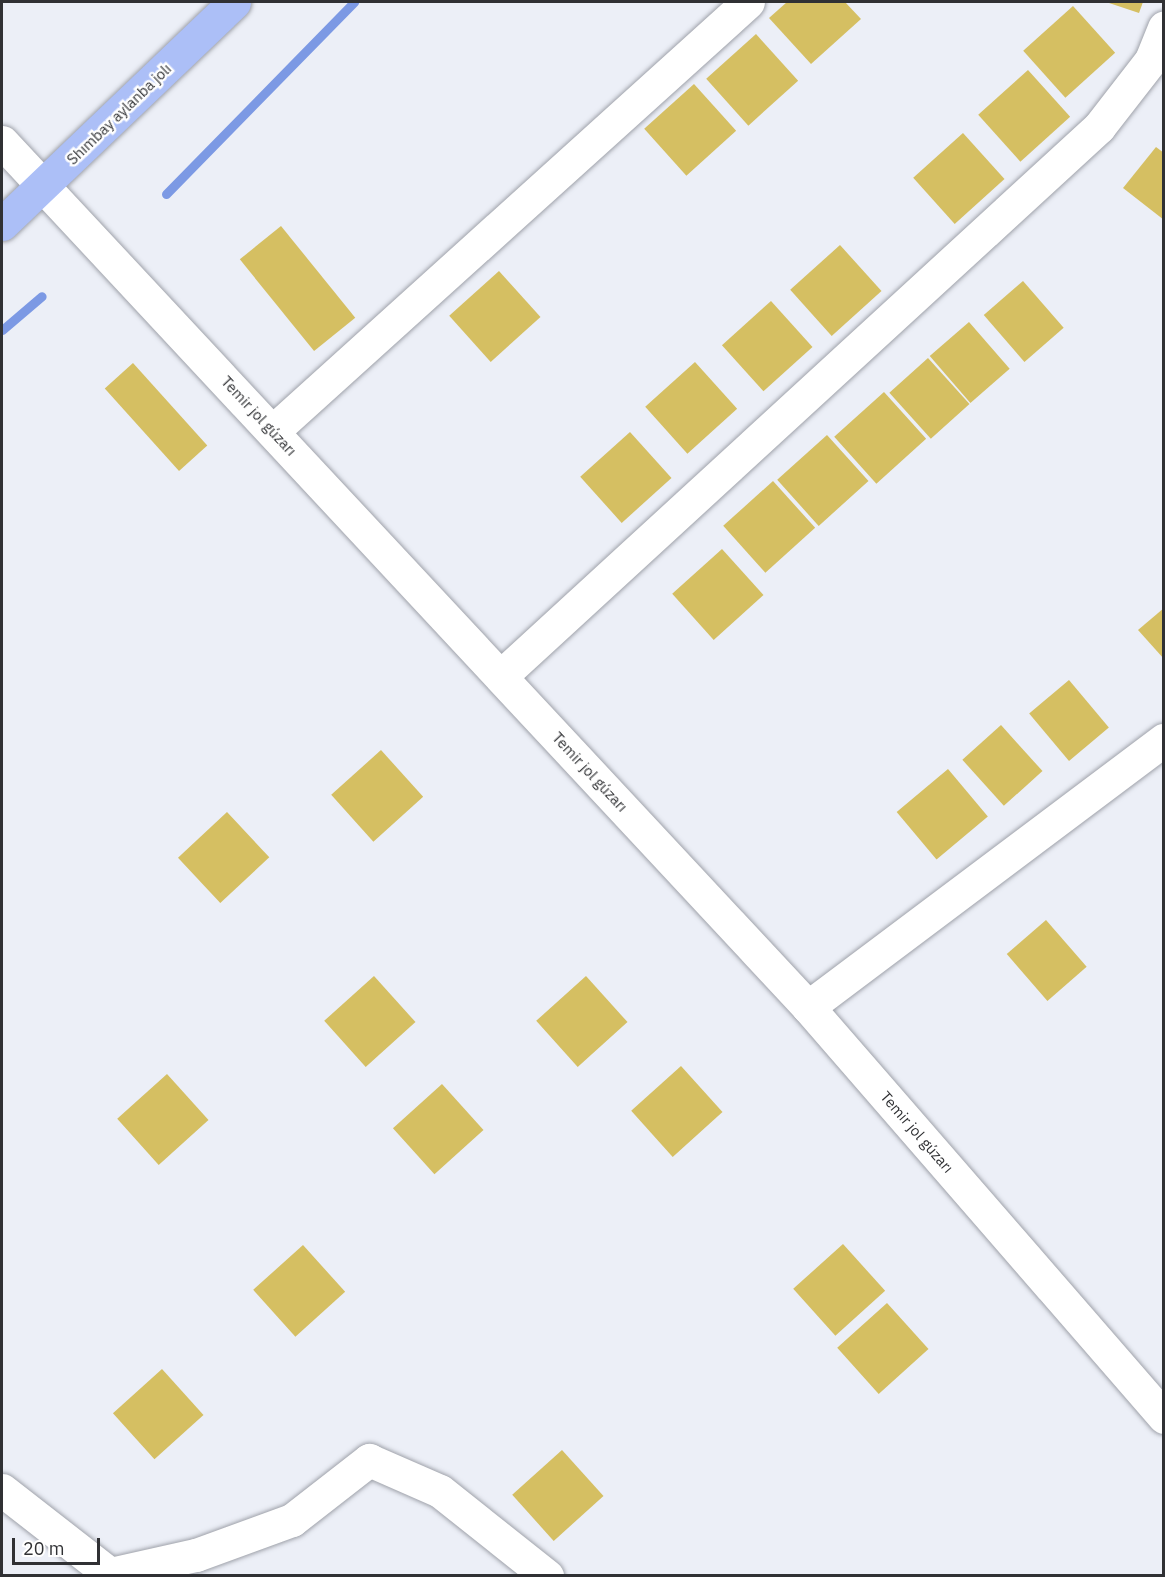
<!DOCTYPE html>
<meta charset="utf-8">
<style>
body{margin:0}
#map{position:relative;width:1165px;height:1577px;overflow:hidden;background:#eceff7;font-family:"IBM Plex Sans",sans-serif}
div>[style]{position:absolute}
.stream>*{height:9px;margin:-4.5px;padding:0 4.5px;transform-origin:4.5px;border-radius:4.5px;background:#7c99e4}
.building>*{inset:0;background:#d5bf62;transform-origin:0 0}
.roads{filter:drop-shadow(0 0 2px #9fa2aa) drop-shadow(0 0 2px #9fa2aa)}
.minor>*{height:33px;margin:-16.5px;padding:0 16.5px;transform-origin:16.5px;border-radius:16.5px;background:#fff}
.major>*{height:33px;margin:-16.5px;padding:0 16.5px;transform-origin:16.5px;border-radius:16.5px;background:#acbff7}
span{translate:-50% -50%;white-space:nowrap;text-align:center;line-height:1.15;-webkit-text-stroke:5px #fff;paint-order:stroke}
.street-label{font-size:15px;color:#303134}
.frame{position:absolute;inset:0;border:3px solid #303134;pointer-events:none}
.scale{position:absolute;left:12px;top:1538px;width:88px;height:27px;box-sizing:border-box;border:3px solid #303134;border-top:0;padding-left:8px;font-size:18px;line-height:21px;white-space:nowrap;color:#303134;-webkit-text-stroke:4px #fff;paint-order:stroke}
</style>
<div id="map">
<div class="stream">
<i style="left:166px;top:194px;width:269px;rotate:-45.6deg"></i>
<i style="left:2px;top:330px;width:52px;rotate:-40.4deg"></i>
</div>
<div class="building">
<i style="clip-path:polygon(787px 2px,845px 2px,861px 19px,811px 64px,769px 18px)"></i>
<i style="clip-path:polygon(1106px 2px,1143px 2px,1139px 13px)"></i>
<i style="left:1073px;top:6px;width:63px;height:67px;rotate:48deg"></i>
<i style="left:756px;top:34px;width:63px;height:67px;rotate:48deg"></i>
<i style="left:1028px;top:70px;width:63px;height:67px;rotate:48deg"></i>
<i style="left:694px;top:84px;width:63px;height:67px;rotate:48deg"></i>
<i style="left:963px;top:133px;width:62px;height:67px;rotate:48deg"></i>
<i style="clip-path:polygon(1156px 147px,1164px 153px,1164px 220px,1123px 188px)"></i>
<i style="left:281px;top:226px;width:118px;height:53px;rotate:51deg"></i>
<i style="left:840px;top:245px;width:62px;height:67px;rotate:48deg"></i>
<i style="left:499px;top:271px;width:62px;height:67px;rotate:48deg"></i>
<i style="left:1023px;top:281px;width:62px;height:52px;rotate:49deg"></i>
<i style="left:771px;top:301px;width:62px;height:66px;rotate:48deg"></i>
<i style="left:969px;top:322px;width:62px;height:52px;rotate:49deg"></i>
<i style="left:928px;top:358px;width:62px;height:52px;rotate:48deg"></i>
<i style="left:695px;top:362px;width:63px;height:67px;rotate:48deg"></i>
<i style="left:133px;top:363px;width:111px;height:38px;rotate:48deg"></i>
<i style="left:884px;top:392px;width:63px;height:67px;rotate:48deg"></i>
<i style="left:630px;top:432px;width:62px;height:67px;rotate:48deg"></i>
<i style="left:827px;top:435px;width:62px;height:67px;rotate:48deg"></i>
<i style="left:773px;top:481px;width:63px;height:67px;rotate:48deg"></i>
<i style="left:722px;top:549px;width:62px;height:67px;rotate:48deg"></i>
<i style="clip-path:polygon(1164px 608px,1164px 659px,1138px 630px)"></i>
<i style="left:1069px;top:680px;width:62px;height:52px;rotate:50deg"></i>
<i style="left:1001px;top:725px;width:62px;height:52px;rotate:48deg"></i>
<i style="left:381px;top:750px;width:63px;height:67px;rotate:48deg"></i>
<i style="left:948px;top:769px;width:62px;height:67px;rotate:50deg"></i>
<i style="left:227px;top:812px;width:62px;height:67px;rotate:47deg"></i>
<i style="left:1046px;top:920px;width:62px;height:52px;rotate:49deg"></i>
<i style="left:374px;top:976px;width:62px;height:67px;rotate:48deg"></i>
<i style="left:586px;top:976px;width:62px;height:67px;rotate:48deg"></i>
<i style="left:681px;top:1066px;width:62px;height:67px;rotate:48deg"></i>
<i style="left:167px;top:1074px;width:62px;height:67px;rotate:48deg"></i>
<i style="left:442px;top:1084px;width:62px;height:66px;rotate:48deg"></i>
<i style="left:843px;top:1244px;width:63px;height:67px;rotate:48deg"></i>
<i style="left:303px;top:1245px;width:63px;height:67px;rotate:48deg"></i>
<i style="left:887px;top:1303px;width:62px;height:67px;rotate:48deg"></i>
<i style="left:162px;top:1369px;width:62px;height:66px;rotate:48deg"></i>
<i style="left:562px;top:1450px;width:62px;height:67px;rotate:48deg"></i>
</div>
<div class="roads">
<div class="minor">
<i style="left:2px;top:142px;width:1182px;rotate:47.02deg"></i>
<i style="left:808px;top:1007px;width:543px;rotate:49.03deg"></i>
<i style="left:273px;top:431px;width:640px;rotate:-42.09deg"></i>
<i style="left:501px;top:676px;width:812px;rotate:-42.55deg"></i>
<i style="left:1099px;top:127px;width:85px;rotate:-52.2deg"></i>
<i style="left:1151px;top:60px;width:35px;rotate:-68deg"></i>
<i style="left:808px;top:1007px;width:445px;rotate:-36.9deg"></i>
<i style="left:2px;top:1490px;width:137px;rotate:37.9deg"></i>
<i style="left:110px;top:1574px;width:88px;rotate:-12.5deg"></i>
<i style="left:196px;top:1555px;width:102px;rotate:-20deg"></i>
<i style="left:292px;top:1520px;width:98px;rotate:-37.9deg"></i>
<i style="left:369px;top:1460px;width:77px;rotate:23.6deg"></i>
<i style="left:440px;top:1491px;width:137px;rotate:38.5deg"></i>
</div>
<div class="major">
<i style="left:2px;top:224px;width:321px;rotate:-43.7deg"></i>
</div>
</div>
<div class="street-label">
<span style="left:119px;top:114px;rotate:-44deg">Shımbay aylanba jolı</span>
<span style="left:259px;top:416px;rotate:47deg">Temir jol gúzarı</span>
<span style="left:590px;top:772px;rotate:47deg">Temir jol gúzarı</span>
<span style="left:917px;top:1132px;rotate:49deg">Temir jol gúzarı</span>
</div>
<div class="frame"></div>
<div class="scale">20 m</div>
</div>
